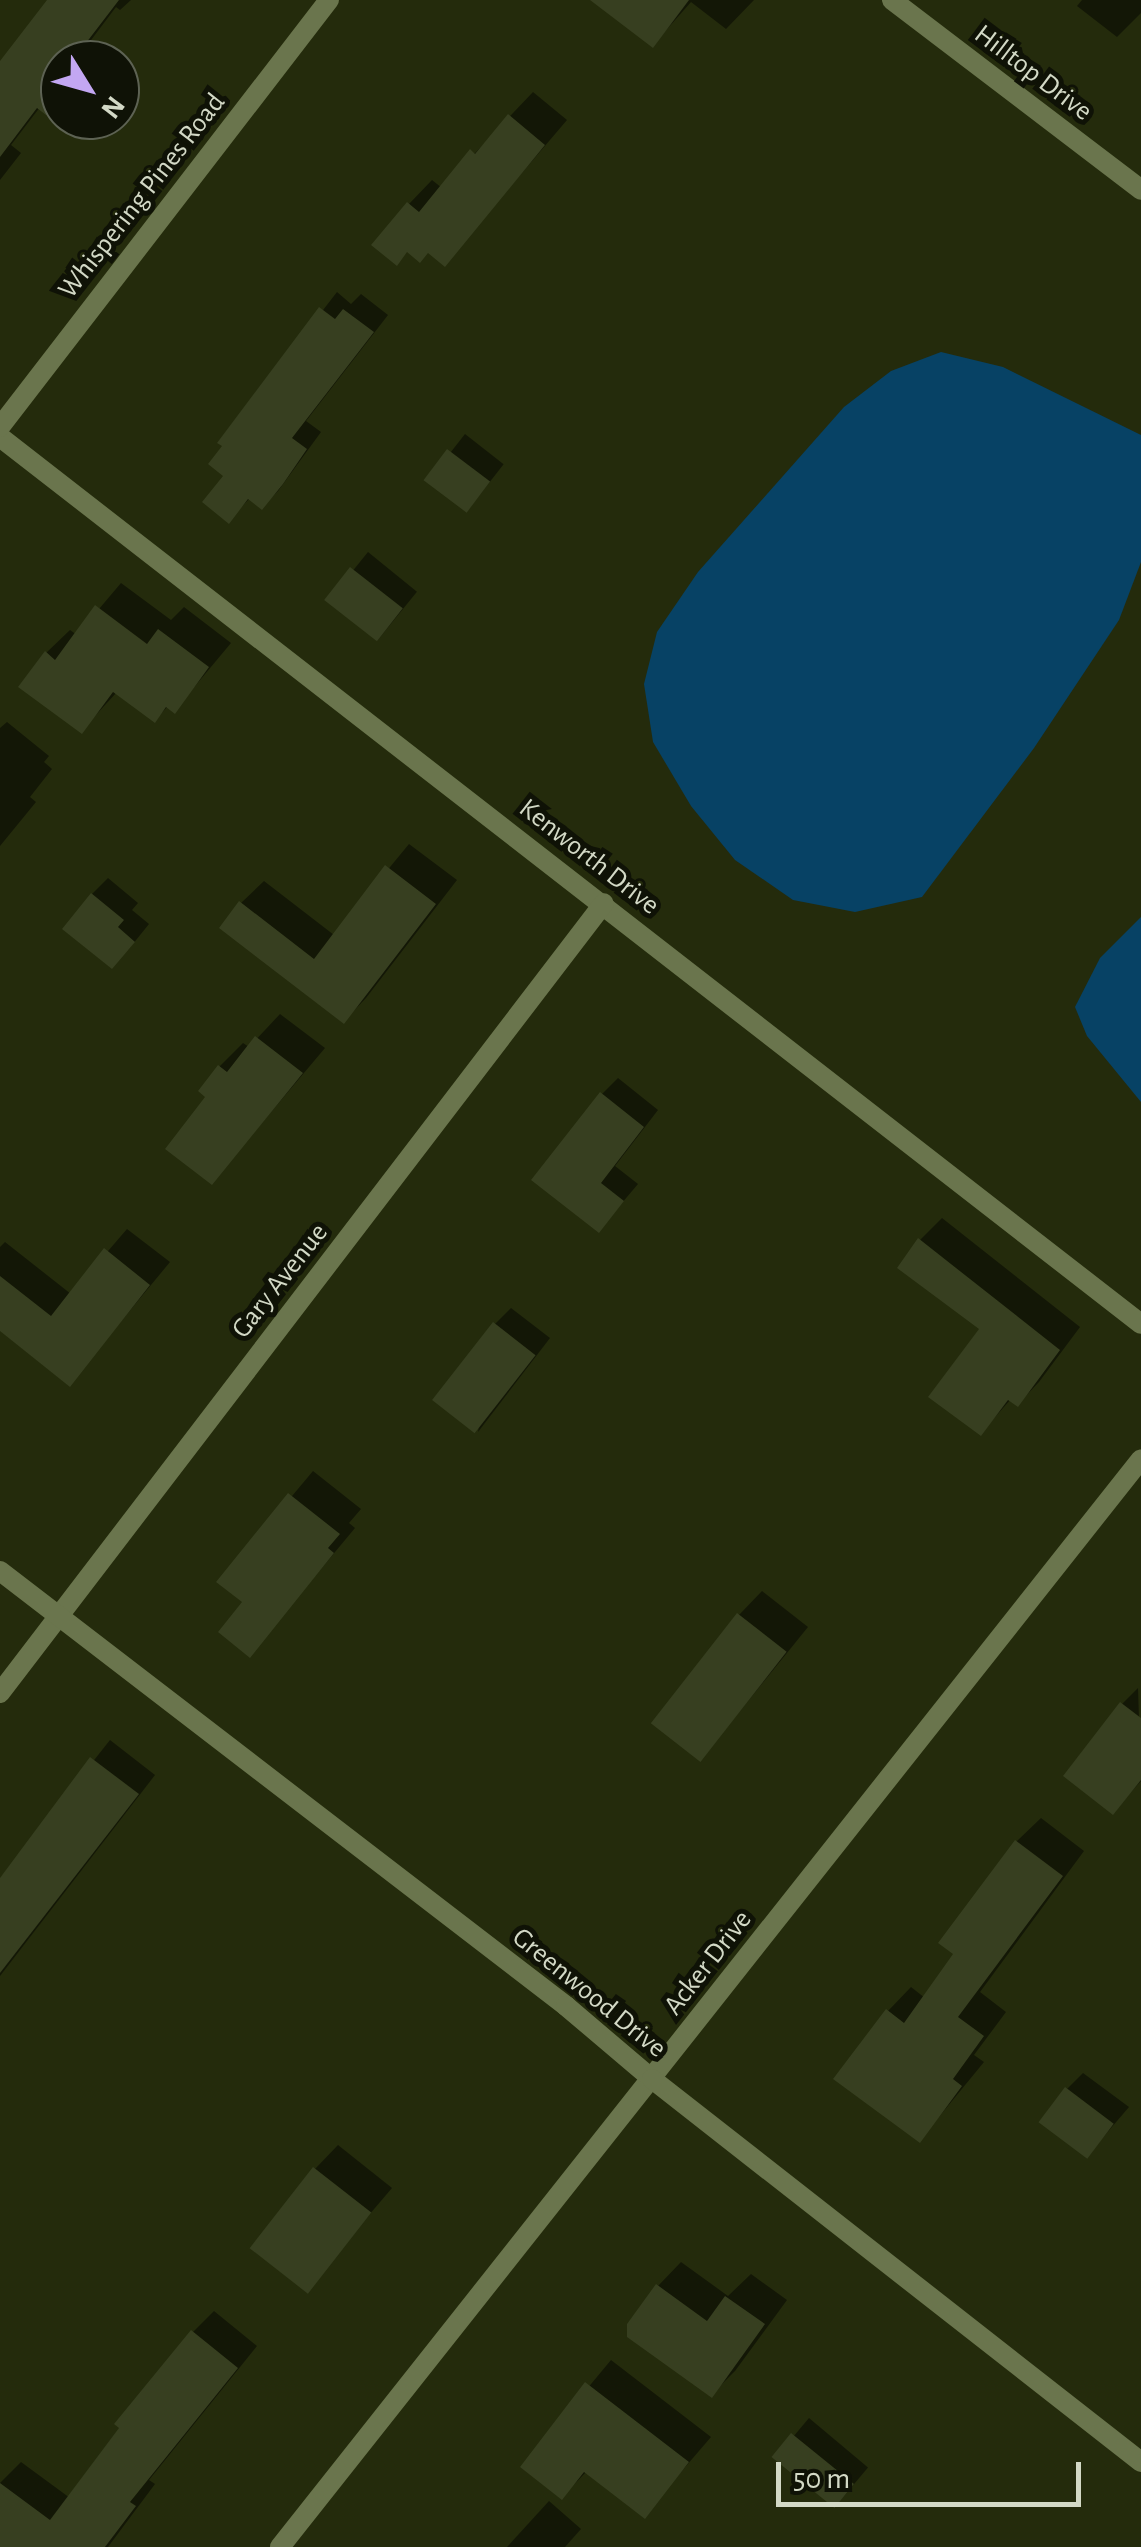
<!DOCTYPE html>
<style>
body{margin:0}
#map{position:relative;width:1141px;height:2547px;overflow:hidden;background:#242b0c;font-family:"Alegreya Sans",sans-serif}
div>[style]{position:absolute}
.water>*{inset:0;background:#074265}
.shadow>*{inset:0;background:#0007;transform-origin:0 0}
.building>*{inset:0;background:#373f20;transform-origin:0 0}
.minor>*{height:20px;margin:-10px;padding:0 10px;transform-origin:10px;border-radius:10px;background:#6a754d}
.tertiary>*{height:20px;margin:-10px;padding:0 10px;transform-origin:10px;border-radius:10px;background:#6a754d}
span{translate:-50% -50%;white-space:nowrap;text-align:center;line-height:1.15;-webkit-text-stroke:10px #0f1206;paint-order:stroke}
.street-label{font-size:28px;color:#d3d9c6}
.north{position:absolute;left:40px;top:40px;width:100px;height:100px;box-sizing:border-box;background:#0f1206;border:2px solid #5d6253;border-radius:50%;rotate:127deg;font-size:28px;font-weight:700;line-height:40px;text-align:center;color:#d3d9c6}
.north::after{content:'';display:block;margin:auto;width:35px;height:45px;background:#c3a7f2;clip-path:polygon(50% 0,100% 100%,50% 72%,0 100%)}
.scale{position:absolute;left:776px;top:2462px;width:305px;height:45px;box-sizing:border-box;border:5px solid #d3d9c6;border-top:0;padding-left:12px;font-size:30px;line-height:35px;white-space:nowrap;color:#d3d9c6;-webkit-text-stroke:8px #0f1206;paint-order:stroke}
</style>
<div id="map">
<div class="water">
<i style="clip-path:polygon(941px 352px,1003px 367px,1141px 435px,1141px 562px,1119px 620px,1034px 748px,922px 897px,855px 912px,793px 900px,735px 860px,691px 806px,653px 742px,644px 684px,657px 632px,698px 572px,844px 407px,891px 371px)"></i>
<i style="clip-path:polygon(1141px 917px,1141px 1102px,1087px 1036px,1075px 1007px,1100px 958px)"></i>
</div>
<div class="shadow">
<i style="clip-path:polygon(54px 0,131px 0,120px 10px,116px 7px,76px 60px,60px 60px,60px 81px,11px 145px,21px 153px,0 180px,0 65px)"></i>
<i style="clip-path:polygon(594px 0,754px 0,726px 29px,691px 2px,653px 45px)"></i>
<i style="clip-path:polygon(1082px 0,1141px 0,1141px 13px,1117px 37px,1077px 6px)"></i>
<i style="clip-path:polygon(533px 92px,567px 120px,445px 263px,409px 204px,432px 180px,442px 188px)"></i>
<i style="clip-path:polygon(337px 292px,351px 304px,361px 294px,388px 315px,306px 421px,321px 432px,278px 491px,262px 507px,250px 498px,229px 520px,226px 446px,221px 442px)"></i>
<i style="left:465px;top:434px;width:49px;height:60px;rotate:38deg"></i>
<i style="left:368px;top:552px;width:63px;height:63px;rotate:39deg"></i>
<i style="clip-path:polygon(121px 583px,171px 620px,184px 607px,231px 643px,175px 710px,169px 705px,155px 720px,117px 692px,82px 730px,46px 653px,70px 630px,77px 635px)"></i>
<i style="clip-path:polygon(7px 722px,49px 756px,44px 762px,52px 769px,30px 797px,36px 802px,0 846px,0 728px)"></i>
<i style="clip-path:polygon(409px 844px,457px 880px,366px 998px,344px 1021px,241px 903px,264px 881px,334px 935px)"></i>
<i style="clip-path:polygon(108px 878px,138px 903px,132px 910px,149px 924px,128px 950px,92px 894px)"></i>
<i style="clip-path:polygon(280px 1014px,325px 1048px,212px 1182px,209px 1096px,220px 1066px,243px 1043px,249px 1047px)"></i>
<i style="clip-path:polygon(618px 1078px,658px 1110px,615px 1166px,638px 1184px,599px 1230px,602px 1094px)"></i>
<i style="clip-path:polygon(942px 1218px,1080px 1327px,1039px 1382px,1018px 1404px,1011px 1399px,981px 1433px,982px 1328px,920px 1240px)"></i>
<i style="clip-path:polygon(127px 1229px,170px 1262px,70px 1383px,0 1328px,0 1247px,5px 1242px,71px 1294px)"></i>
<i style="clip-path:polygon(511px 1308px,550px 1338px,478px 1432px,495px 1324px)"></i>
<i style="clip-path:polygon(313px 1471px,361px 1509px,349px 1523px,355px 1528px,250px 1654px,245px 1602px,220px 1582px)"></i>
<i style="clip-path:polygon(762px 1591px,808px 1627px,701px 1759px,739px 1615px)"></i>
<i style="clip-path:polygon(1138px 1688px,1141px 1781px,1113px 1812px,1122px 1704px)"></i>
<i style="clip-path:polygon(110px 1740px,155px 1775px,0 1976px,0 1879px)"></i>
<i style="clip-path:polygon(1041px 1818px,1084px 1851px,980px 1992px,1006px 2012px,974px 2055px,984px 2062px,920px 2140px,888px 2011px,911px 1987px,925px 1998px,957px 1954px,941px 1942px,1017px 1841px)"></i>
<i style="clip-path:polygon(1083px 2073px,1129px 2107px,1087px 2156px,1067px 2089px)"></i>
<i style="clip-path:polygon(338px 2145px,392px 2188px,305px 2290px,315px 2169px)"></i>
<i style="clip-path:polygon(681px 2262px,728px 2296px,751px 2274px,787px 2300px,735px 2371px,712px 2394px,658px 2286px)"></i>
<i style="clip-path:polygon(214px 2311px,257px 2346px,149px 2480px,155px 2484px,108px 2547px,0 2547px,0 2483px,21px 2462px,70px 2498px,193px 2332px)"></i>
<i style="clip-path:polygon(611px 2360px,711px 2437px,644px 2515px,587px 2471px,562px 2497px,523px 2466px)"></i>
<i style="left:809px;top:2418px;width:77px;height:52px;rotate:40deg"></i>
<i style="clip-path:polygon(549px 2501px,581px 2529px,565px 2547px,507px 2547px)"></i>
</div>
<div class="building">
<i style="clip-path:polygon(47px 0,119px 0,73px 60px,60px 60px,60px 97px,46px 115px,37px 108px,0 157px,0 61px)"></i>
<i style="clip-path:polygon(590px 0,689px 0,653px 48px)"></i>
<i style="clip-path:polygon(508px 114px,545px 145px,445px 267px,428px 253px,420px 263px,407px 252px,397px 266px,371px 245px,407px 202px,419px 212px,470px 149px,475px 154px)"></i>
<i style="clip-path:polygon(319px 307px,335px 319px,343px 309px,374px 332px,292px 438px,307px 449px,283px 484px,262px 510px,248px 499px,229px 524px,202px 502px,223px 476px,208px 464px,222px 446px,217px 443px)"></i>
<i style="left:447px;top:449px;width:54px;height:39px;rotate:37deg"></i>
<i style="left:350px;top:567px;width:67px;height:42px;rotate:38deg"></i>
<i style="clip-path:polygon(95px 605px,147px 644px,158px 629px,209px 667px,175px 714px,166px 707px,155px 723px,113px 692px,82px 734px,18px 687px,45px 651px,55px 660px)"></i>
<i style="clip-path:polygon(385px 865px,436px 904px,344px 1024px,219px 928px,239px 901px,314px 959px)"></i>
<i style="clip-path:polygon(91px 893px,124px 920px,118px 927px,135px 942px,112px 969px,62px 929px)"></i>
<i style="clip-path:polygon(255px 1036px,303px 1073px,212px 1185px,165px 1149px,205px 1097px,198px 1091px,218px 1065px,227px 1072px)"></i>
<i style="clip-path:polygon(600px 1092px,644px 1127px,601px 1183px,624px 1201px,599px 1233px,531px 1180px)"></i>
<i style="clip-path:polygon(918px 1238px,1060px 1350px,1018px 1407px,1008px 1400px,981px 1436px,928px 1397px,979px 1329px,897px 1268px)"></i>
<i style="clip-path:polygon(104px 1248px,150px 1285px,70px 1387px,0 1331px,0 1276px,51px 1316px)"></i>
<i style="left:493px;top:1322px;width:54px;height:99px;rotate:38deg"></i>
<i style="clip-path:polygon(288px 1493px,340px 1534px,328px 1548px,334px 1553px,250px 1658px,218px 1632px,242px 1602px,216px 1582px)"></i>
<i style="left:737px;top:1613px;width:63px;height:140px;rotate:38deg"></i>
<i style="clip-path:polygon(1120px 1702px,1141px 1718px,1141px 1780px,1113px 1815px,1063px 1776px)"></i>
<i style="clip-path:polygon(90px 1757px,139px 1794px,0 1973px,0 1878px)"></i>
<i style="clip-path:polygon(1015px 1840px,1063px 1876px,958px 2017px,984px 2036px,953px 2079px,962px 2086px,920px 2143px,833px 2079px,886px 2009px,904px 2023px,953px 1954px,938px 1943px)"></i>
<i style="left:1065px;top:2087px;width:61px;height:44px;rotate:37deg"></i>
<i style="left:313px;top:2167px;width:74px;height:103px;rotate:38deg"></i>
<i style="clip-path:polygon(656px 2284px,707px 2321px,725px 2296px,765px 2324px,712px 2398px,627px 2337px,627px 2324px)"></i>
<i style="clip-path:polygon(191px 2330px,238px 2368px,130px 2502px,136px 2506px,105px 2547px,0 2547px,0 2483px,50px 2520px,119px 2428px,114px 2424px)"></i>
<i style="clip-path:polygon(585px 2382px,689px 2462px,645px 2519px,584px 2472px,562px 2500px,520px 2467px)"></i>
<i style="left:791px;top:2433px;width:81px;height:31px;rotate:39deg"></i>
</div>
<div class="minor">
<i style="left:892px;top:0;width:313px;rotate:37.3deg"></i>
<i style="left:0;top:437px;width:1445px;rotate:37.86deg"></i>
<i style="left:0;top:1693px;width:994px;rotate:-52.6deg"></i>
<i style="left:280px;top:2547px;width:1387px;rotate:-51.64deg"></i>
</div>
<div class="tertiary">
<i style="left:0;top:427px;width:539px;rotate:-52.39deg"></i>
<i style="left:0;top:1571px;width:714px;rotate:37.54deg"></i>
<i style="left:566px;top:2006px;width:113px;rotate:40.3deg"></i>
<i style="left:652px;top:2079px;width:621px;rotate:38.07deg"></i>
</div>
<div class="street-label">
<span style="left:1033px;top:73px;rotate:37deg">Hilltop Drive</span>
<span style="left:142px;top:196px;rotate:-52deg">Whispering Pines Road</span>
<span style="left:589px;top:857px;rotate:38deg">Kenworth Drive</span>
<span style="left:280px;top:1281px;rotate:-52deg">Gary Avenue</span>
<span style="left:708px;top:1963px;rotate:-52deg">Acker Drive</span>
<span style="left:589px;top:1993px;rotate:39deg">Greenwood Drive</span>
</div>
<div class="north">N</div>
<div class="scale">50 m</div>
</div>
